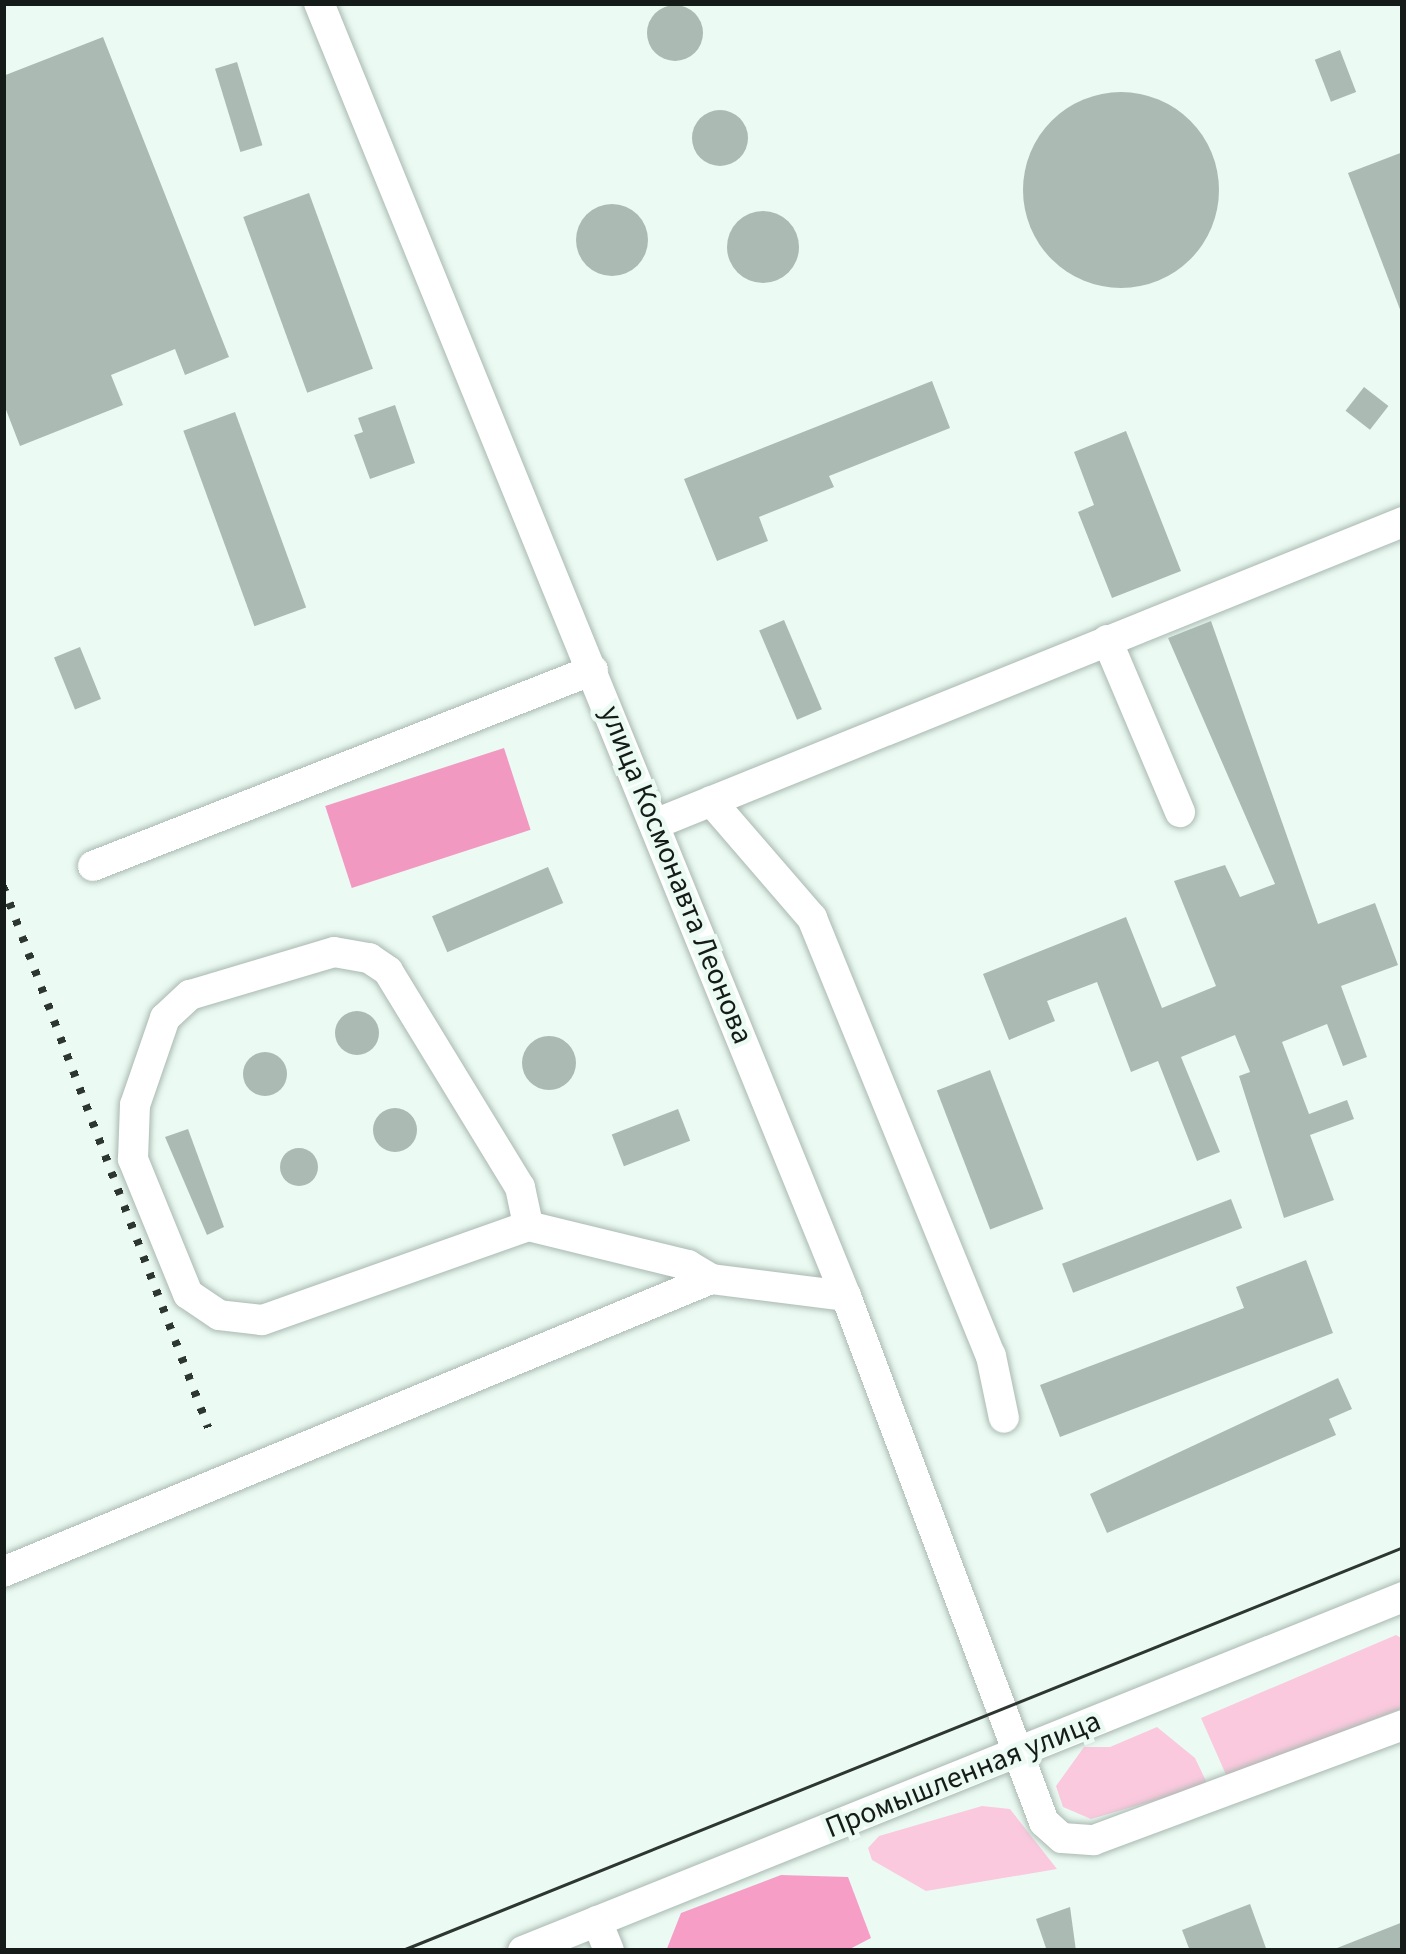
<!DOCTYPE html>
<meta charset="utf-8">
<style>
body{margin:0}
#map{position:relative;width:1406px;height:1954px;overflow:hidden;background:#ebfbf3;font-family:"Source Sans 3",sans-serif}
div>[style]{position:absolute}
.green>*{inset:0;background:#fbc9de}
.forest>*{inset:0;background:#f79ec7}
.water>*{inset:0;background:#f299c2;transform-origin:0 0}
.building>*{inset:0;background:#abbbb3;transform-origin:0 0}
.round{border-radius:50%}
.roads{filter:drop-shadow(0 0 3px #a9b9b1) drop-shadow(0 0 3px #a9b9b1)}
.minor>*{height:30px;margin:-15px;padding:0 15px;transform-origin:15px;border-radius:15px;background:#fff}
.tram>*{height:3px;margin:-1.5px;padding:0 1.5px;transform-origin:1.5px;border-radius:1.5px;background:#2e3632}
.rail>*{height:8px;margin-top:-4px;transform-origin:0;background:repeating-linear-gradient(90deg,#2e3632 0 6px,transparent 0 18px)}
span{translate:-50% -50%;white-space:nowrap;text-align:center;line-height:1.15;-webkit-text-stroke:9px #ebfbf3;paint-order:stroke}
.street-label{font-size:30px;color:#151b18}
.frame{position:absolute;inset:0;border:6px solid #151b18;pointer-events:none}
</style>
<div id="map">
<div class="green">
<i style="clip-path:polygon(1396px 1635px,1403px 1639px,1403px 1708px,1227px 1777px,1201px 1718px)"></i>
<i style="clip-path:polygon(1157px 1727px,1195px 1758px,1208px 1785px,1091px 1819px,1063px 1807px,1056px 1786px,1084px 1747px,1110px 1747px)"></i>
<i style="clip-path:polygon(982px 1806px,1010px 1809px,1057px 1869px,926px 1891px,872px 1860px,868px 1848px,879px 1836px)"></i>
</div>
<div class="forest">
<i style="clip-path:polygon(781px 1875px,848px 1877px,871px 1938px,846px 1951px,666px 1951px,681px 1913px)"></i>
</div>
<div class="water">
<i style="left:504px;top:748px;width:86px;height:188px;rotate:72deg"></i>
</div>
<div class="building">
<i class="round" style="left:647px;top:5px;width:56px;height:56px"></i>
<i style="clip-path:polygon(103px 37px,229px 357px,185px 375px,175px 349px,111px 375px,123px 405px,20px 446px,3px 402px,3px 76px)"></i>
<i style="left:1340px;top:50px;width:45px;height:27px;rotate:69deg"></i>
<i style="left:237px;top:62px;width:87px;height:23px;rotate:73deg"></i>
<i class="round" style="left:1023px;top:92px;width:196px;height:196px"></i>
<i class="round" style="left:692px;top:110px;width:56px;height:56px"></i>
<i style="clip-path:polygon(1403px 152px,1403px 312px,1401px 312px,1348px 173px)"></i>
<i style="left:309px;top:193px;width:187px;height:70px;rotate:70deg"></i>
<i class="round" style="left:576px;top:204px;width:72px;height:72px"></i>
<i class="round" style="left:727px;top:211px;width:72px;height:72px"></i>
<i style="clip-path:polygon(932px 381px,950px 428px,829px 476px,834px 487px,759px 517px,768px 541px,717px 561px,684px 479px)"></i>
<i style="left:1364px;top:387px;width:31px;height:30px;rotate:38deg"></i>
<i style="clip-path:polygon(395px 405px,415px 463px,370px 479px,354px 435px,363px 432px,358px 418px)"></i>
<i style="left:235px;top:412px;width:208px;height:55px;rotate:70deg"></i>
<i style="clip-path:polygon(1126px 431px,1181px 571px,1112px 598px,1078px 512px,1094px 505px,1074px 452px)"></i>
<i style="left:784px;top:620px;width:97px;height:27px;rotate:67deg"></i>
<i style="clip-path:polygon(1211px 621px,1318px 924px,1375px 903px,1398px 965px,1341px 986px,1367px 1057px,1343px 1066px,1327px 1024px,1282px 1042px,1309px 1114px,1347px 1100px,1354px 1119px,1310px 1135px,1334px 1200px,1284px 1218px,1239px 1076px,1250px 1072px,1235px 1035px,1181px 1057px,1220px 1152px,1197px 1161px,1158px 1061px,1131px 1072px,1097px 982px,1047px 1001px,1055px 1021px,1009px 1040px,983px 974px,1126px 917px,1162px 1008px,1216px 986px,1174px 881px,1225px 865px,1240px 897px,1275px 884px,1168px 638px)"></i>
<i style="left:80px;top:647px;width:56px;height:28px;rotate:68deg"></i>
<i style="left:548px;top:867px;width:39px;height:126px;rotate:67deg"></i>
<i class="round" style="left:335px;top:1011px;width:44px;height:44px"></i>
<i class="round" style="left:522px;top:1036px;width:54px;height:54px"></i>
<i class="round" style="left:243px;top:1052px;width:44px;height:44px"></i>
<i style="left:990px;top:1070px;width:149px;height:57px;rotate:69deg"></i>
<i class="round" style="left:373px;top:1108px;width:44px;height:44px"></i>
<i style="left:678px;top:1109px;width:34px;height:71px;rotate:69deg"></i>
<i style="clip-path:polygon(188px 1129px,224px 1227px,207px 1235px,165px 1137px)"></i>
<i class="round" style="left:280px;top:1148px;width:38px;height:38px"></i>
<i style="left:1231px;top:1199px;width:31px;height:181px;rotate:69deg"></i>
<i style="clip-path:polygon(1306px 1260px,1333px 1333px,1060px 1437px,1040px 1385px,1244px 1308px,1236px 1287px)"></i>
<i style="clip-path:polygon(1338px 1378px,1352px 1409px,1329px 1419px,1336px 1435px,1107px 1533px,1090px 1494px)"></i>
<i style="clip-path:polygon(1250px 1904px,1267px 1951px,1190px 1951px,1182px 1930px)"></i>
<i style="clip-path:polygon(1070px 1907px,1076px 1951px,1047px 1951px,1036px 1919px)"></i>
<i style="clip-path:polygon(1403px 1922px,1403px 1951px,1332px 1951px,1332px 1950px)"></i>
</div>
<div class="roads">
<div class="minor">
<i style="left:319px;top:3px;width:1396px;rotate:67.83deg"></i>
<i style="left:846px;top:1296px;width:562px;rotate:69.37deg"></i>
<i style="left:1044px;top:1822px;width:24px;rotate:42deg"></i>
<i style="left:1062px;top:1838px;width:32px;rotate:4deg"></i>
<i style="left:1094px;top:1840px;width:330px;rotate:-20.4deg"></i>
<i style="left:1107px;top:640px;width:187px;rotate:67deg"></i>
<i style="left:711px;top:801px;width:155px;rotate:49.2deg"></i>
<i style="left:812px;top:918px;width:473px;rotate:67.8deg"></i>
<i style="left:991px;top:1356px;width:63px;rotate:78.2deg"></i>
<i style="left:655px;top:824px;width:807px;rotate:-21.99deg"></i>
<i style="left:93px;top:866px;width:537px;rotate:-21.41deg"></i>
<i style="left:528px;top:1226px;width:282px;rotate:160.5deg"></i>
<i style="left:262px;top:1320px;width:43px;rotate:-173.4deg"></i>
<i style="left:219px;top:1315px;width:37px;rotate:-146deg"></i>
<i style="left:188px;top:1294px;width:146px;rotate:-112.2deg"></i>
<i style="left:133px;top:1159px;width:54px;rotate:-87.9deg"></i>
<i style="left:135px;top:1105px;width:92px;rotate:-71deg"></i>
<i style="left:165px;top:1018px;width:34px;rotate:-43deg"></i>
<i style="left:190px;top:995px;width:150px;rotate:-16.6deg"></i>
<i style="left:334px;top:952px;width:36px;rotate:10deg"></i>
<i style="left:369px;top:958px;width:23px;rotate:34deg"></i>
<i style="left:388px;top:971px;width:253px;rotate:58.6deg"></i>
<i style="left:520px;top:1187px;width:40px;rotate:78deg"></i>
<i style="left:528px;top:1226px;width:165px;rotate:13.7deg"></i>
<i style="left:688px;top:1265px;width:27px;rotate:31deg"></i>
<i style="left:3px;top:1572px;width:766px;rotate:-22.48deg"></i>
<i style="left:711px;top:1279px;width:136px;rotate:7.2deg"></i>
<i style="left:597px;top:1921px;width:32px;rotate:68deg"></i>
<i style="left:523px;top:1951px;width:949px;rotate:-21.91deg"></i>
</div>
</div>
<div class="tram">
<i style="left:400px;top:1951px;width:1081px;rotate:-21.94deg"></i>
</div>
<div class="rail">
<i style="left:3px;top:886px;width:579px;rotate:69.25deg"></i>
</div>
<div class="street-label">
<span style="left:676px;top:875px;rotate:68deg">улица Космонавта Леонова</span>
<span style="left:963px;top:1775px;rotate:-22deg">Промышленная улица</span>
</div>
<div class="frame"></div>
</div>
